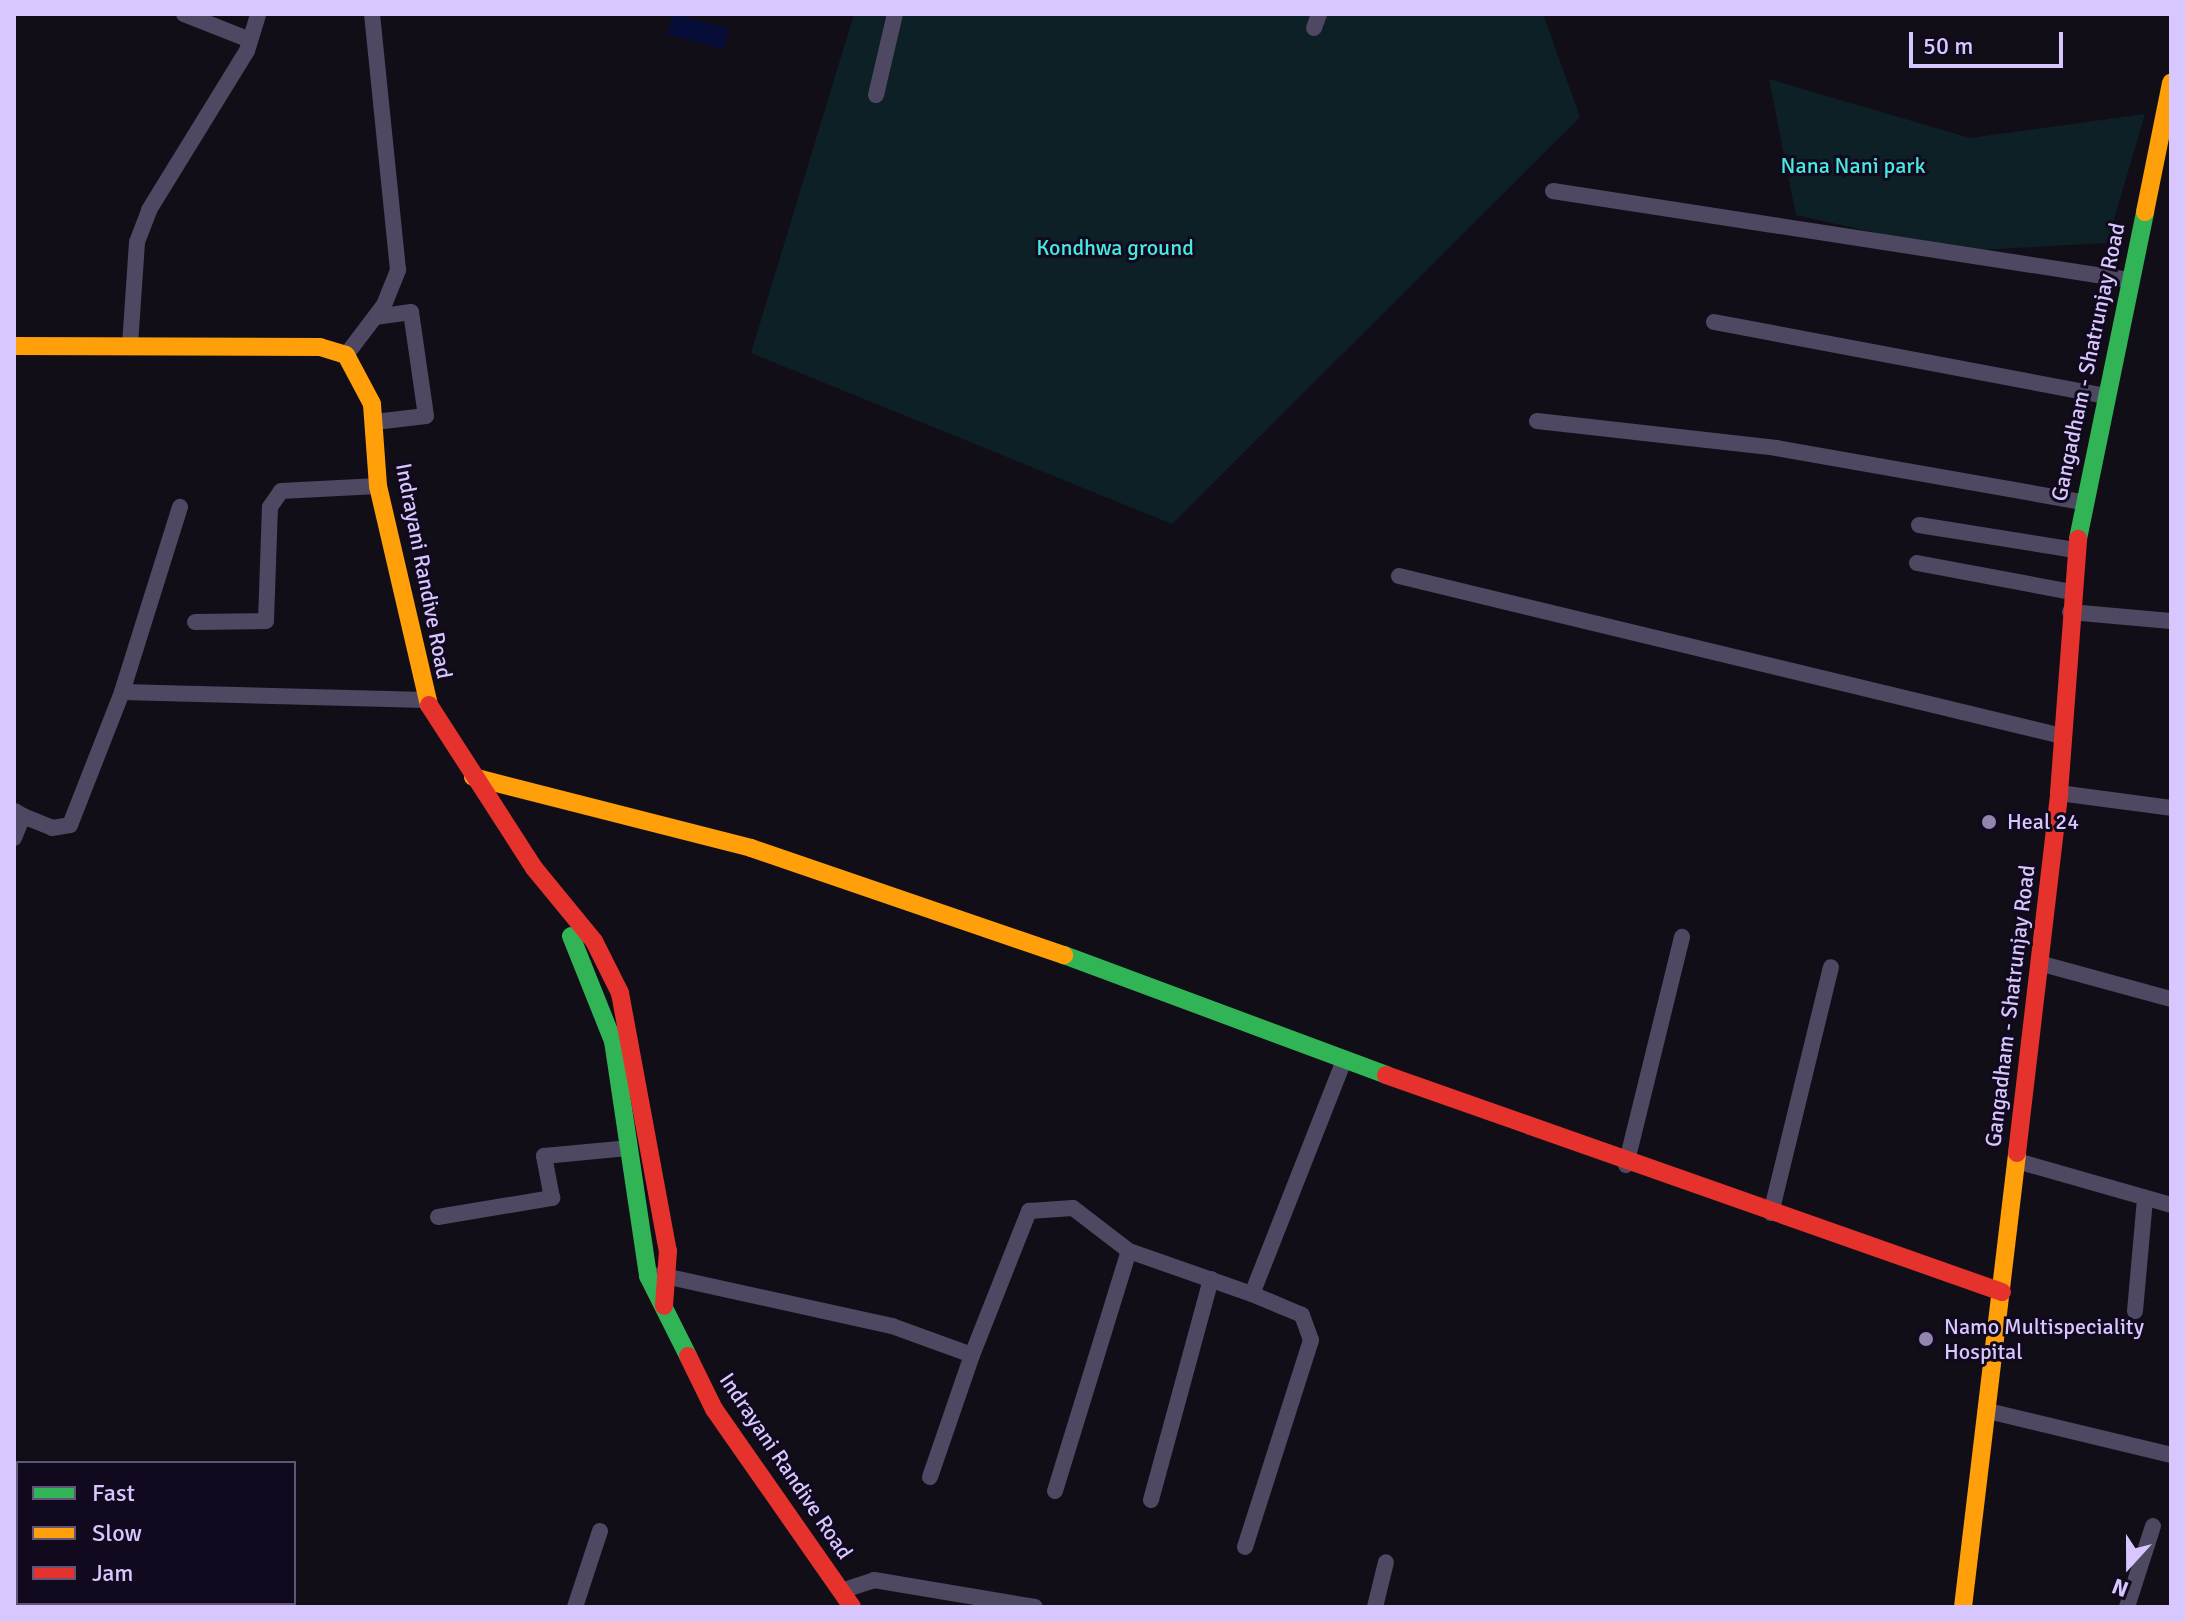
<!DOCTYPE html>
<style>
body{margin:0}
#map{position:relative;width:2185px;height:1621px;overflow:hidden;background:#120e18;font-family:Signika,sans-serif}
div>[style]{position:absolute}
.green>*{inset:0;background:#0d2025}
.water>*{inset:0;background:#050d38;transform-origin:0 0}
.street>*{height:16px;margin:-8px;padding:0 8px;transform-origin:8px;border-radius:8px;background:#4f4863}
.fast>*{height:18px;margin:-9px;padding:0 9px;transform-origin:9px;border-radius:9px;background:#30b455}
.slow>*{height:18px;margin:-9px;padding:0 9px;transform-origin:9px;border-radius:9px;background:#ff9f0a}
.jam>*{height:18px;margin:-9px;padding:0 9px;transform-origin:9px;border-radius:9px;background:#e5322d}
.dots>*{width:22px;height:22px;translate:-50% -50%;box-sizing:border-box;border:4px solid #11091d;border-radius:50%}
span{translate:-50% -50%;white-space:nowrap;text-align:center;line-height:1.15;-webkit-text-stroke:6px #11091d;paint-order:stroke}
.park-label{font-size:22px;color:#47e9e1}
.street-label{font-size:22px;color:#d8c6ff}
.poi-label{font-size:22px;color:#d8c6ff}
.left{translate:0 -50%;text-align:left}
.frame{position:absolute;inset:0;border:16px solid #d8c6ff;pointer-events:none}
.legend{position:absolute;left:16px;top:1461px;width:280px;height:144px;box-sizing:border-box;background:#11091d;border:2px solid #615577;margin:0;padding:10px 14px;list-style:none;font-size:24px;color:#d8c6ff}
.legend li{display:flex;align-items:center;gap:16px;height:40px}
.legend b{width:40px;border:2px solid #615577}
.north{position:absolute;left:2089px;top:1525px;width:80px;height:80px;-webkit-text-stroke:6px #11091d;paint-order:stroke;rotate:201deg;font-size:22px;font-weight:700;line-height:32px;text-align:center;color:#d8c6ff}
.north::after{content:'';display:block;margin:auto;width:28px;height:36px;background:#d8c6ff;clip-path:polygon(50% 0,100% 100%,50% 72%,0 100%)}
.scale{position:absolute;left:1909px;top:32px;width:154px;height:36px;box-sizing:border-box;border:4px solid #d8c6ff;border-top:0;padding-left:10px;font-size:24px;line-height:28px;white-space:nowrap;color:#d8c6ff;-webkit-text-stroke:6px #11091d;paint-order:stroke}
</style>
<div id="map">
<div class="green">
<i style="clip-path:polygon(854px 14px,1543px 14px,1580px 117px,1172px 524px,751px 353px)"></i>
<i style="clip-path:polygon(1769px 79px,1970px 138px,2145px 114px,2107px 243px,1957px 251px,1796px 215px)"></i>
</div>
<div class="water">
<i style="left:673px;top:14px;width:58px;height:21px;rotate:15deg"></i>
</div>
<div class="street">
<i style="left:184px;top:14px;width:71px;rotate:21.5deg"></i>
<i style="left:1314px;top:28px;width:15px;rotate:-70deg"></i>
<i style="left:876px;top:95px;width:83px;rotate:-76.8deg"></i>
<i style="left:1553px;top:191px;width:583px;rotate:8.78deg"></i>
<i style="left:1714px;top:322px;width:398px;rotate:10.7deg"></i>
<i style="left:130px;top:345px;width:103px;rotate:-86.1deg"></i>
<i style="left:137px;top:242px;width:34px;rotate:-69deg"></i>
<i style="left:149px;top:210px;width:187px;rotate:-58.4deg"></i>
<i style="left:247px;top:51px;width:39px;rotate:-73deg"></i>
<i style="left:346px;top:355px;width:63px;rotate:-52.8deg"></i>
<i style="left:384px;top:305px;width:38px;rotate:-68deg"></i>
<i style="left:398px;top:270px;width:257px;rotate:-95.8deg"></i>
<i style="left:1537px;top:421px;width:241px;rotate:6.4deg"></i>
<i style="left:1776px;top:448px;width:311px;rotate:10deg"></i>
<i style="left:375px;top:422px;width:51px;rotate:-6.7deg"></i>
<i style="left:426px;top:416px;width:105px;rotate:-98.2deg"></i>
<i style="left:411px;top:312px;width:35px;rotate:172deg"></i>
<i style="left:1919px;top:525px;width:158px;rotate:9.1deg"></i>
<i style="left:1917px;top:563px;width:158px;rotate:10.6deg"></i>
<i style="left:1399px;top:576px;width:682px;rotate:13.57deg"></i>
<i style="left:2070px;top:612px;width:101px;rotate:5.1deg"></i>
<i style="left:195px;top:622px;width:71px;rotate:-0.8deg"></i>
<i style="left:266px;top:621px;width:114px;rotate:-88deg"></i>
<i style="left:270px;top:507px;width:19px;rotate:-55deg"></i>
<i style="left:281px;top:491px;width:97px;rotate:-3deg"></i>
<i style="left:122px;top:692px;width:194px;rotate:-72.6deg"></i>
<i style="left:2059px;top:793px;width:113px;rotate:7.6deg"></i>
<i style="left:23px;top:816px;width:31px;rotate:22deg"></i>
<i style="left:52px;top:828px;width:18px;rotate:-9deg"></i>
<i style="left:70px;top:825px;width:143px;rotate:-68.6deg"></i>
<i style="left:122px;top:692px;width:304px;rotate:1.5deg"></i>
<i style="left:14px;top:838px;width:24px;rotate:-68deg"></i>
<i style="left:23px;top:816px;width:9px;rotate:-148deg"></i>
<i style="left:2039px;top:963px;width:137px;rotate:15.3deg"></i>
<i style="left:2017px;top:1161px;width:160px;rotate:15.9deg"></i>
<i style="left:1626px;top:1165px;width:235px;rotate:-76.2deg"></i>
<i style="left:1771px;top:1213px;width:253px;rotate:-76.3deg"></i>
<i style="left:438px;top:1217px;width:116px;rotate:-9.5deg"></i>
<i style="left:552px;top:1198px;width:43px;rotate:-100.8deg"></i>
<i style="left:544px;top:1156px;width:84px;rotate:-5.4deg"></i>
<i style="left:660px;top:1275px;width:238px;rotate:12.4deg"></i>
<i style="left:892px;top:1326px;width:85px;rotate:19.9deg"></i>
<i style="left:972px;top:1355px;width:155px;rotate:-68.4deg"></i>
<i style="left:1029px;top:1211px;width:44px;rotate:-3.9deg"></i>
<i style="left:1073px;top:1208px;width:71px;rotate:37.5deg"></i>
<i style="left:2135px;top:1311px;width:113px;rotate:-84.9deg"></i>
<i style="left:1988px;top:1411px;width:188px;rotate:13.5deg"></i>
<i style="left:930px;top:1477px;width:129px;rotate:-71deg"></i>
<i style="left:1055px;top:1491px;width:251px;rotate:-72.9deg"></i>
<i style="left:1129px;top:1251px;width:130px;rotate:19.3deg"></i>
<i style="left:1252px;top:1294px;width:248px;rotate:-68.5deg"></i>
<i style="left:1151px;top:1500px;width:229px;rotate:-74.8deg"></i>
<i style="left:1245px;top:1547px;width:217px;rotate:-72.3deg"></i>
<i style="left:1311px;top:1340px;width:27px;rotate:-110deg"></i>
<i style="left:1302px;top:1315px;width:54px;rotate:-157.2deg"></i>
<i style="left:841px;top:1591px;width:35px;rotate:-18deg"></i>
<i style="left:874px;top:1580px;width:163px;rotate:9.5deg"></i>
<i style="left:575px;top:1607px;width:80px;rotate:-71.8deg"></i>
<i style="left:1375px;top:1607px;width:46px;rotate:-76.3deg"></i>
<i style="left:2127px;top:1607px;width:85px;rotate:-72.2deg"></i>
</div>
<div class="fast">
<i style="left:2078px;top:539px;width:334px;rotate:-78.4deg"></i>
<i style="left:571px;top:936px;width:113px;rotate:68.2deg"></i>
<i style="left:613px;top:1041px;width:238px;rotate:81.5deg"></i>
<i style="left:648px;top:1276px;width:89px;rotate:63.4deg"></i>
<i style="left:1064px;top:955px;width:344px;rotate:20.4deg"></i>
</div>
<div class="slow">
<i style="left:2145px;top:212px;width:132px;rotate:-78.6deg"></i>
<i style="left:14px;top:346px;width:306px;rotate:0.2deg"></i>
<i style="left:320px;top:347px;width:27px;rotate:17deg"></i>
<i style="left:346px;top:355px;width:55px;rotate:62deg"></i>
<i style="left:372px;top:404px;width:82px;rotate:85.8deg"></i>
<i style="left:378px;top:486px;width:225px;rotate:76.9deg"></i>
<i style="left:473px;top:777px;width:287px;rotate:14.3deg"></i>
<i style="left:751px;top:848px;width:331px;rotate:18.9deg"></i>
<i style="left:1963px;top:1607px;width:457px;rotate:-83.2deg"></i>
</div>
<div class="jam">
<i style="left:429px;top:705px;width:194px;rotate:57.2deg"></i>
<i style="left:534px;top:868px;width:94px;rotate:50.6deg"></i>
<i style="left:594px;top:941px;width:58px;rotate:63.4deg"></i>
<i style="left:620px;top:993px;width:262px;rotate:79.5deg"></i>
<i style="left:668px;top:1251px;width:55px;rotate:94.2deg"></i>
<i style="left:1386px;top:1075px;width:653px;rotate:19.41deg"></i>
<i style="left:2017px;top:1153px;width:362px;rotate:-83.3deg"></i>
<i style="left:2059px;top:793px;width:255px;rotate:-85.7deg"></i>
<i style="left:688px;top:1356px;width:59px;rotate:63.9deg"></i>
<i style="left:714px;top:1409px;width:241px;rotate:55.1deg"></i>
</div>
<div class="dots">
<i style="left:1989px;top:822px;background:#9386ae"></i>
<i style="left:1926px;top:1339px;background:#9386ae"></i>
</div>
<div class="park-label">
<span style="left:1853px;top:166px">Nana Nani park</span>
<span style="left:1115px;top:248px">Kondhwa ground</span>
</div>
<div class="street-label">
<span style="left:2088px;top:362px;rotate:-78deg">Gangadham - Shatrunjay Road</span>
<span style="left:424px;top:571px;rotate:79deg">Indrayani Randive Road</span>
<span style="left:2010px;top:1006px;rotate:-83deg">Gangadham - Shatrunjay Road</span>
<span style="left:786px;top:1466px;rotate:56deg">Indrayani Randive Road</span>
</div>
<div class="poi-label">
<span class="left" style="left:2007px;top:822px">Heal 24</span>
<span class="left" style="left:1944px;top:1339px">Namo Multispeciality<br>Hospital</span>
</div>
<div class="frame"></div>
<ul class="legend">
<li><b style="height:10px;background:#30b455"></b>Fast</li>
<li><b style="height:10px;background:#ff9f0a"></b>Slow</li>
<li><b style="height:10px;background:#e5322d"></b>Jam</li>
</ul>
<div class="north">N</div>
<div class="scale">50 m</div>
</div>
